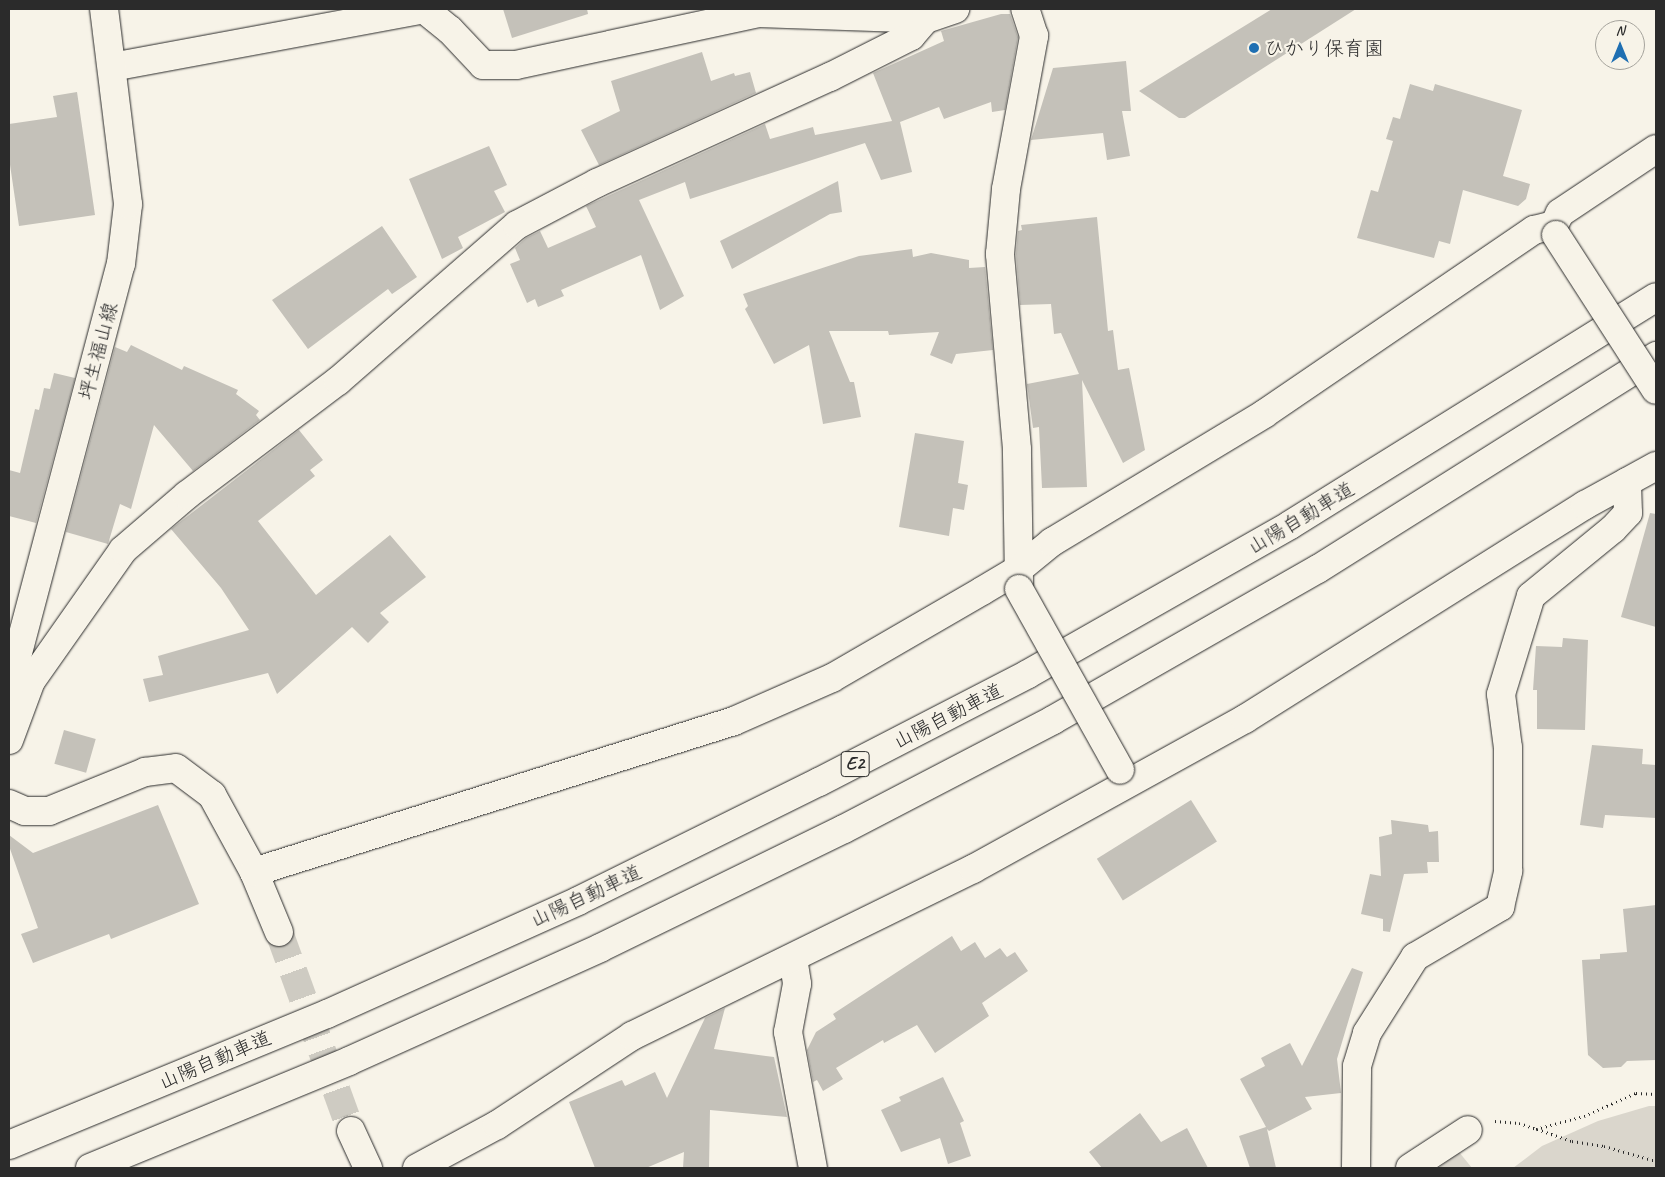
<!DOCTYPE html>
<meta charset="utf-8">
<style>
body{margin:0}
#map{position:relative;width:1665px;height:1177px;overflow:hidden;background:#f7f3e8;font-family:Caveat,"Klee One",sans-serif}
div>[style]{position:absolute}
.green>*{inset:0;background:#dad6cc}
.building>*{inset:0;background:#c4c1b9;transform-origin:0 0}
.minor-tunnel>*{height:28px;margin-top:-14px;transform-origin:0;background:repeating-linear-gradient(90deg,#cecbc2 0 28px,transparent 0 42px)}
.path>*{height:3px;margin-top:-1.5px;transform-origin:0;background:repeating-linear-gradient(90deg,#2b2b2b 0 1px,transparent 0 5px)}
.roads{filter:drop-shadow(0 0 1px #2b2b2b) drop-shadow(0 0 1px #2b2b2b)}
.minor>*{height:28px;margin:-14px;padding:0 14px;transform-origin:14px;border-radius:14px;background:#f7f3e8}
.major>*{height:28px;margin:-14px;padding:0 14px;transform-origin:14px;border-radius:14px;background:#f7f3e8}
.highway>*{height:28px;margin:-14px;padding:0 14px;transform-origin:14px;border-radius:14px;background:#f7f3e8}
.bridges{filter:drop-shadow(0 0 1px #2b2b2b) drop-shadow(0 0 1px #2b2b2b)}
.minor-bridge>*{height:28px;margin:-14px;padding:0 14px;transform-origin:14px;border-radius:14px;background:#f7f3e8}
.dots>*{width:14px;height:14px;translate:-50% -50%;box-sizing:border-box;border:2px solid #f7f3e8;border-radius:50%}
span{translate:-50% -50%;white-space:nowrap;text-align:center;line-height:1.15;-webkit-text-stroke:4.5px #f7f3e8;paint-order:stroke}
.shield-label span{padding:1px 4px;background:#f7f3e8;border:1px solid;border-radius:4px;-webkit-text-stroke-width:0}
.shield-label{font-size:19px;color:#2b2b2b;font-weight:700}
.poi-label{font-size:20px;color:#2b2b2b}
.left{translate:0 -50%;text-align:left}
.street-label{font-size:20px;color:#2b2b2b}
.frame{position:absolute;inset:0;border:10px solid #2b2b2b;pointer-events:none}
.north{position:absolute;left:1595px;top:20px;width:50px;height:50px;box-sizing:border-box;background:#f7f3e8;border:1px solid #a5a39c;border-radius:50%;rotate:0deg;font-size:14px;font-weight:700;line-height:20px;text-align:center;color:#2b2b2b}
.north::after{content:'';display:block;margin:auto;width:18px;height:22px;background:#1f6fb2;clip-path:polygon(50% 0,100% 100%,50% 72%,0 100%)}
</style>
<div id="map">
<div class="green">
<i style="clip-path:polygon(1649px 1106px,1656px 1106px,1656px 1168px,1513px 1168px,1542px 1146px,1598px 1121px)"></i>
<i style="clip-path:polygon(1459px 1152px,1472px 1168px,1438px 1168px)"></i>
</div>
<div class="building">
<i style="clip-path:polygon(503px 9px,587px 9px,588px 14px,512px 38px)"></i>
<i style="clip-path:polygon(1272px 9px,1356px 9px,1185px 118px,1179px 118px,1139px 91px)"></i>
<i style="clip-path:polygon(1001px 14px,1010px 14px,1018px 37px,1005px 110px,992px 112px,991px 102px,944px 119px,939px 107px,900px 122px,912px 172px,881px 180px,865px 143px,690px 199px,685px 182px,639px 200px,684px 296px,660px 310px,641px 255px,561px 290px,564px 296px,538px 307px,535px 299px,527px 303px,510px 264px,520px 260px,515px 248px,526px 238px,540px 231px,548px 248px,596px 227px,586px 206px,765px 124px,770px 139px,813px 127px,815px 135px,892px 121px,873px 73px,944px 41px,941px 31px)"></i>
<i style="clip-path:polygon(702px 52px,711px 81px,734px 73px,735px 76px,750px 72px,756px 93px,599px 165px,581px 130px,620px 111px,611px 81px)"></i>
<i style="clip-path:polygon(1126px 61px,1131px 111px,1122px 111px,1130px 156px,1107px 160px,1103px 133px,1031px 140px,1053px 68px)"></i>
<i style="clip-path:polygon(1410px 84px,1433px 91px,1435px 84px,1522px 110px,1503px 176px,1530px 184px,1526px 199px,1518px 206px,1463px 190px,1450px 244px,1439px 241px,1434px 258px,1357px 238px,1371px 190px,1378px 192px,1393px 141px,1386px 139px,1393px 117px,1400px 119px)"></i>
<i style="clip-path:polygon(77px 92px,95px 215px,19px 226px,9px 158px,9px 124px,57px 117px,53px 96px)"></i>
<i style="clip-path:polygon(489px 146px,507px 185px,494px 191px,505px 212px,458px 237px,463px 248px,442px 259px,409px 179px)"></i>
<i style="clip-path:polygon(838px 181px,842px 212px,830px 214px,732px 269px,720px 241px)"></i>
<i style="clip-path:polygon(1097px 217px,1108px 331px,1113px 330px,1118px 370px,1129px 368px,1145px 450px,1123px 463px,1082px 380px,1087px 487px,1042px 488px,1039px 427px,1033px 428px,1027px 384px,1079px 374px,1061px 333px,1054px 334px,1051px 304px,1020px 305px,1016px 254px,1018px 231px,1022px 230px,1021px 225px)"></i>
<i style="clip-path:polygon(382px 226px,417px 277px,392px 294px,388px 289px,308px 349px,272px 300px)"></i>
<i style="clip-path:polygon(912px 249px,913px 257px,931px 253px,969px 260px,969px 268px,985px 267px,993px 350px,956px 354px,952px 364px,930px 355px,939px 332px,889px 335px,888px 331px,829px 331px,850px 382px,854px 382px,861px 417px,823px 424px,809px 345px,774px 364px,745px 309px,748px 306px,743px 294px,859px 256px)"></i>
<i style="clip-path:polygon(131px 345px,182px 370px,184px 366px,238px 390px,236px 394px,259px 411px,256px 415px,260px 420px,193px 471px,154px 425px,131px 509px,120px 504px,108px 544px,66px 532px,115px 347px,127px 352px)"></i>
<i style="clip-path:polygon(54px 373px,75px 378px,36px 523px,9px 516px,9px 470px,20px 473px,35px 409px,39px 410px,44px 388px,50px 389px)"></i>
<i style="clip-path:polygon(299px 430px,323px 460px,310px 470px,315px 476px,258px 521px,316px 595px,390px 535px,426px 577px,380px 613px,389px 622px,368px 643px,352px 627px,277px 694px,268px 673px,149px 702px,143px 679px,163px 675px,158px 656px,249px 630px,221px 588px,171px 529px)"></i>
<i style="clip-path:polygon(915px 433px,964px 441px,958px 483px,968px 485px,964px 510px,953px 508px,949px 536px,899px 527px)"></i>
<i style="clip-path:polygon(1650px 513px,1656px 514px,1656px 627px,1621px 617px)"></i>
<i style="clip-path:polygon(1563px 638px,1588px 640px,1585px 730px,1537px 729px,1537px 690px,1533px 690px,1536px 646px,1562px 647px)"></i>
<i style="left:64px;top:730px;width:33px;height:35px;rotate:16deg"></i>
<i style="clip-path:polygon(1592px 745px,1643px 749px,1642px 764px,1656px 765px,1656px 818px,1605px 815px,1603px 828px,1580px 825px)"></i>
<i style="left:1191px;top:800px;width:49px;height:111px;rotate:58deg"></i>
<i style="clip-path:polygon(158px 805px,199px 904px,111px 939px,109px 934px,33px 963px,21px 934px,38px 928px,9px 846px,9px 835px,33px 853px)"></i>
<i style="clip-path:polygon(1391px 820px,1428px 825px,1429px 832px,1438px 831px,1439px 862px,1427px 862px,1428px 873px,1404px 874px,1390px 932px,1383px 931px,1383px 919px,1361px 914px,1370px 874px,1381px 876px,1379px 837px,1392px 834px)"></i>
<i style="clip-path:polygon(1656px 905px,1656px 1060px,1627px 1061px,1621px 1067px,1603px 1068px,1588px 1055px,1582px 960px,1600px 959px,1600px 954px,1627px 952px,1623px 909px)"></i>
<i style="clip-path:polygon(952px 936px,961px 951px,975px 942px,985px 958px,1000px 948px,1007px 957px,1015px 952px,1028px 971px,982px 1003px,989px 1016px,935px 1053px,917px 1025px,884px 1043px,883px 1040px,836px 1068px,843px 1079px,823px 1091px,817px 1080px,813px 1082px,807px 1050px,816px 1032px,836px 1019px,833px 1014px)"></i>
<i style="clip-path:polygon(1352px 968px,1363px 972px,1337px 1059px,1341px 1093px,1305px 1097px,1312px 1109px,1269px 1131px,1267px 1129px,1276px 1168px,1250px 1168px,1239px 1136px,1266px 1127px,1240px 1079px,1265px 1066px,1261px 1058px,1290px 1043px,1302px 1066px)"></i>
<i style="clip-path:polygon(725px 1008px,714px 1049px,774px 1057px,787px 1117px,710px 1110px,709px 1168px,683px 1168px,684px 1152px,646px 1168px,595px 1168px,569px 1102px,622px 1080px,625px 1086px,655px 1072px,667px 1098px,705px 1018px)"></i>
<i style="clip-path:polygon(943px 1077px,964px 1121px,960px 1123px,971px 1156px,948px 1164px,940px 1138px,901px 1152px,881px 1110px,901px 1101px,899px 1097px)"></i>
<i style="clip-path:polygon(1140px 1113px,1161px 1142px,1187px 1128px,1208px 1168px,1102px 1168px,1089px 1152px)"></i>
</div>
<div class="minor-tunnel">
<i style="left:279px;top:932px;width:212px;rotate:70.1deg"></i>
</div>
<div class="path">
<i style="left:1495px;top:1121px;width:24px;rotate:5deg"></i>
<i style="left:1519px;top:1123px;width:18px;rotate:19deg"></i>
<i style="left:1536px;top:1129px;width:50px;rotate:-15.2deg"></i>
<i style="left:1584px;top:1116px;width:57px;rotate:-23.9deg"></i>
<i style="left:1636px;top:1093px;width:20px;rotate:3deg"></i>
<i style="left:1537px;top:1129px;width:37px;rotate:19deg"></i>
<i style="left:1572px;top:1141px;width:32px;rotate:9deg"></i>
<i style="left:1604px;top:1146px;width:54px;rotate:16.1deg"></i>
</div>
<div class="roads">
<div class="minor">
<i style="left:112px;top:67px;width:317px;rotate:-10.5deg"></i>
<i style="left:424px;top:9px;width:33px;rotate:39deg"></i>
<i style="left:450px;top:30px;width:48px;rotate:46.7deg"></i>
<i style="left:483px;top:65px;width:33px"></i>
<i style="left:516px;top:65px;width:248px;rotate:-12.1deg"></i>
<i style="left:758px;top:13px;width:168px;rotate:2deg"></i>
<i style="left:1019px;top:582px;width:133px;rotate:-90.9deg"></i>
<i style="left:1017px;top:449px;width:196px;rotate:-95deg"></i>
<i style="left:1000px;top:254px;width:65px;rotate:-84.7deg"></i>
<i style="left:1006px;top:189px;width:156px;rotate:-79.6deg"></i>
<i style="left:1034px;top:36px;width:28px;rotate:-108deg"></i>
<i style="left:9px;top:740px;width:63px;rotate:-69.6deg"></i>
<i style="left:31px;top:681px;width:160px;rotate:-54.9deg"></i>
<i style="left:123px;top:550px;width:84px;rotate:-40.7deg"></i>
<i style="left:187px;top:495px;width:189px;rotate:-37.1deg"></i>
<i style="left:338px;top:381px;width:237px;rotate:-41.1deg"></i>
<i style="left:517px;top:225px;width:90px;rotate:-27.7deg"></i>
<i style="left:597px;top:183px;width:256px;rotate:-24.5deg"></i>
<i style="left:830px;top:77px;width:91px;rotate:-26.8deg"></i>
<i style="left:911px;top:36px;width:23px;rotate:-49deg"></i>
<i style="left:926px;top:19px;width:31px;rotate:-19deg"></i>
<i style="left:9px;top:804px;width:17px;rotate:24deg"></i>
<i style="left:25px;top:811px;width:24px"></i>
<i style="left:49px;top:811px;width:104px;rotate:-22.1deg"></i>
<i style="left:145px;top:772px;width:31px;rotate:-7deg"></i>
<i style="left:176px;top:768px;width:45px;rotate:36.9deg"></i>
<i style="left:212px;top:795px;width:88px;rotate:61.4deg"></i>
<i style="left:254px;top:872px;width:65px;rotate:67.4deg"></i>
<i style="left:254px;top:872px;width:503px;rotate:-17.46deg"></i>
<i style="left:734px;top:721px;width:107px;rotate:-23.7deg"></i>
<i style="left:832px;top:678px;width:173px;rotate:-30.1deg"></i>
<i style="left:982px;top:591px;width:43px;rotate:-30.7deg"></i>
<i style="left:1019px;top:569px;width:43px;rotate:-39.3deg"></i>
<i style="left:1052px;top:542px;width:248px;rotate:-31.1deg"></i>
<i style="left:1264px;top:414px;width:327px;rotate:-34.3deg"></i>
<i style="left:1534px;top:230px;width:21px;rotate:-14deg"></i>
<i style="left:1554px;top:225px;width:13px;rotate:-63deg"></i>
<i style="left:1560px;top:213px;width:115px;rotate:-33.7deg"></i>
<i style="left:793px;top:958px;width:26px;rotate:81deg"></i>
<i style="left:797px;top:984px;width:49px;rotate:100.6deg"></i>
<i style="left:788px;top:1032px;width:138px;rotate:79.6deg"></i>
<i style="left:351px;top:1131px;width:41px;rotate:65.3deg"></i>
<i style="left:417px;top:1168px;width:91px;rotate:-28.3deg"></i>
<i style="left:497px;top:1125px;width:162px;rotate:-33.4deg"></i>
<i style="left:632px;top:1036px;width:380px;rotate:-26.1deg"></i>
<i style="left:973px;top:869px;width:311px;rotate:-28.9deg"></i>
<i style="left:1245px;top:719px;width:402px;rotate:-32.2deg"></i>
<i style="left:1585px;top:505px;width:81px;rotate:-28.8deg"></i>
<i style="left:1356px;top:1168px;width:102px;rotate:-89.4deg"></i>
<i style="left:1357px;top:1066px;width:34px;rotate:-73deg"></i>
<i style="left:1367px;top:1033px;width:90px;rotate:-57.7deg"></i>
<i style="left:1415px;top:957px;width:99px;rotate:-30.5deg"></i>
<i style="left:1500px;top:907px;width:37px;rotate:-77deg"></i>
<i style="left:1508px;top:871px;width:123px;rotate:-90deg"></i>
<i style="left:1508px;top:748px;width:54px;rotate:-97.4deg"></i>
<i style="left:1501px;top:694px;width:102px;rotate:-73deg"></i>
<i style="left:1531px;top:596px;width:106px;rotate:-39.3deg"></i>
<i style="left:1613px;top:529px;width:22px;rotate:-47deg"></i>
<i style="left:1628px;top:513px;width:31px;rotate:-92deg"></i>
<i style="left:1410px;top:1168px;width:69px;rotate:-33.2deg"></i>
</div>
<div class="major">
<i style="left:9px;top:687px;width:438px;rotate:-75.2deg"></i>
<i style="left:121px;top:264px;width:60px;rotate:-83.3deg"></i>
<i style="left:128px;top:204px;width:196px;rotate:-97deg"></i>
</div>
<div class="highway">
<i style="left:9px;top:1145px;width:344px;rotate:-22.4deg"></i>
<i style="left:327px;top:1014px;width:275px;rotate:-24.2deg"></i>
<i style="left:578px;top:901px;width:269px;rotate:-26.3deg"></i>
<i style="left:819px;top:782px;width:235px;rotate:-27.3deg"></i>
<i style="left:1028px;top:674px;width:301px;rotate:-29.6deg"></i>
<i style="left:1290px;top:525px;width:431px;rotate:-31.9deg"></i>
<i style="left:90px;top:1168px;width:280px;rotate:-22.4deg"></i>
<i style="left:349px;top:1061px;width:275px;rotate:-24.2deg"></i>
<i style="left:600px;top:948px;width:271px;rotate:-26deg"></i>
<i style="left:844px;top:829px;width:236px;rotate:-27.5deg"></i>
<i style="left:1053px;top:720px;width:305px;rotate:-29.7deg"></i>
<i style="left:1318px;top:569px;width:400px;rotate:-32.2deg"></i>
</div>
</div>
<div class="bridges">
<div class="minor-bridge">
<i style="left:1556px;top:235px;width:184px;rotate:57.2deg"></i>
<i style="left:1019px;top:589px;width:207px;rotate:60.8deg"></i>
</div>
</div>
<div class="dots">
<i style="left:1254px;top:48px;background:#1f6fb2"></i>
</div>
<div class="shield-label">
<span style="left:855px;top:764px">E2</span>
</div>
<div class="poi-label">
<span class="left" style="left:1264px;top:48px">ひかり保育園</span>
</div>
<div class="street-label">
<span style="left:98px;top:351px;rotate:-75deg">坪生福山線</span>
<span style="left:1301px;top:518px;rotate:-31deg">山陽自動車道</span>
<span style="left:948px;top:716px;rotate:-27deg">山陽自動車道</span>
<span style="left:586px;top:896px;rotate:-25deg">山陽自動車道</span>
<span style="left:215px;top:1060px;rotate:-23deg">山陽自動車道</span>
</div>
<div class="frame"></div>
<div class="north">N</div>
</div>
